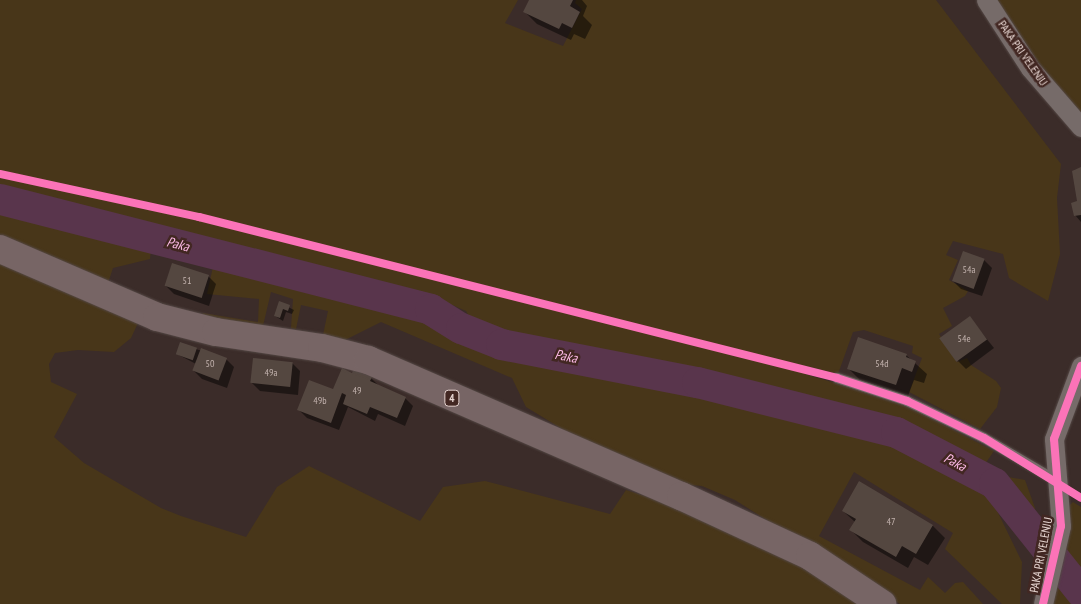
<!DOCTYPE html>
<style>
body{margin:0}
#map{position:relative;width:1081px;height:604px;overflow:hidden;background:#3b2c29;font-family:"PT Sans Narrow",sans-serif}
div>[style]{position:absolute}
.green>*{inset:0;background:#483619}
.shadow>*{inset:0;background:#0007}
.river>*{height:31px;margin:-15.5px;padding:0 15.5px;transform-origin:15.5px;border-radius:15.5px;background:#59354c}
.building>*{inset:0;background:#544740;transform-origin:0 0}
.roads{filter:drop-shadow(0 0 1px #544845) drop-shadow(0 0 1px #544845)}
.lane>*{height:10px;margin:-5px;padding:0 5px;transform-origin:5px;border-radius:5px;background:#766b69}
.street>*{height:19px;margin:-9.5px;padding:0 9.5px;transform-origin:9.5px;border-radius:9.5px;background:#766b69}
.primary>*{height:28px;margin:-14px;padding:0 14px;transform-origin:14px;border-radius:14px;background:#776565}
.cycleway>*{height:8px;margin:-4px;padding:0 4px;transform-origin:4px;border-radius:4px;background:#fb73b8}
span{translate:-50% -50%;white-space:nowrap;text-align:center;line-height:1.15;-webkit-text-stroke:5px #422722;paint-order:stroke}
.number-label{font-size:10px;color:#c2b2ad}
.number-label span{-webkit-text-stroke-width:0}
.shield-label span{padding:1px 4px;background:#422722;border:1px solid;border-radius:4px;-webkit-text-stroke-width:0}
.shield-label{font-size:11px;color:#e6d5d1;font-weight:700}
.street-label{font-size:12px;color:#e6d5d1}
.water-label{font-size:14px;color:#fbb8e4;font-style:italic}
</style>
<div id="map">
<div class="green">
<i style="clip-path:polygon(0 0,518px 0,505px 23px,563px 46px,582px 9px,575px 3px,576px 0,936px 0,1061px 164px,1057px 198px,1060px 254px,1048px 301px,1009px 278px,1003px 254px,953px 241px,946px 255px,958px 260px,949px 280px,968px 291px,965px 296px,943px 308px,952px 326px,939px 334px,957px 362px,967px 358px,971px 365px,996px 381px,1001px 388px,997px 407px,980px 429px,909px 392px,922px 358px,912px 353px,913px 346px,864px 330px,853px 332px,838px 374px,806px 366px,805px 374px,901px 403px,994px 451px,985px 464px,920px 430px,866px 412px,706px 371px,609px 359px,503px 338px,476px 328px,466px 311px,450px 304px,246px 252px,183px 240px,152px 239px,150px 259px,113px 268px,107px 286px,0 238px)"></i>
<i style="clip-path:polygon(995px 0,1081px 0,1081px 113px,1044px 75px)"></i>
<i style="clip-path:polygon(0 256px,138px 323px,131px 338px,114px 352px,78px 350px,55px 353px,49px 364px,51px 382px,77px 394px,54px 437px,84px 463px,161px 508px,181px 516px,246px 537px,277px 487px,309px 466px,420px 521px,443px 487px,485px 481px,610px 514px,626px 490px,697px 513px,812px 569px,868px 604px,0 604px)"></i>
<i style="clip-path:polygon(214px 262px,424px 314px,478px 351px,690px 386px,897px 440px,987px 490px,1022px 562px,1020px 604px,1002px 604px,945px 549px,953px 533px,854px 472px,819px 536px,920px 590px,928px 577px,945px 593px,955px 583px,963px 582px,983px 604px,900px 604px,735px 500px,702px 486px,679px 484px,582px 441px,526px 407px,512px 378px,381px 322px,345px 340px,323px 335px,328px 311px,301px 305px,296px 329px,291px 328px,293px 299px,271px 292px,262px 330px,202px 318px,203px 313px,258px 322px,259px 299px,207px 294px)"></i>
<i style="clip-path:polygon(1003px 476px,1025px 480px,1035px 508px,1033px 522px)"></i>
<i style="clip-path:polygon(1073px 502px,1081px 507px,1081px 575px,1061px 556px,1070px 520px,1069px 506px)"></i>
<i style="clip-path:polygon(1054px 582px,1072px 604px,1050px 604px)"></i>
</div>
<div class="shadow">
<i style="clip-path:polygon(531px 0,582px 0,587px 6px,583px 16px,592px 25px,585px 39px,574px 34px,571px 40px,537px 24px,525px 12px)"></i>
<i style="clip-path:polygon(1081px 169px,1081px 222px,1075px 215px,1078px 202px,1074px 170px)"></i>
<i style="clip-path:polygon(984px 260px,992px 268px,982px 296px,961px 289px,953px 281px)"></i>
<i style="clip-path:polygon(208px 276px,216px 284px,209px 306px,174px 294px,166px 286px)"></i>
<i style="clip-path:polygon(280px 303px,294px 310px,292px 314px,286px 312px,283px 321px,275px 316px)"></i>
<i style="clip-path:polygon(970px 318px,994px 348px,966px 369px,958px 361px)"></i>
<i style="clip-path:polygon(196px 349px,226px 359px,234px 367px,227px 388px,202px 379px,194px 371px,196px 364px,177px 354px)"></i>
<i style="clip-path:polygon(906px 355px,927px 374px,924px 383px,914px 380px,908px 396px,861px 381px,849px 369px)"></i>
<i style="clip-path:polygon(292px 363px,300px 371px,298px 395px,260px 391px,252px 383px)"></i>
<i style="clip-path:polygon(353px 375px,371px 378px,379px 386px,405px 398px,413px 406px,405px 426px,378px 414px,375px 421px,348px 407px,339px 430px,307px 418px,299px 410px,333px 391px)"></i>
<i style="clip-path:polygon(843px 511px,933px 526px,945px 538px,928px 565px,914px 557px,908px 568px,863px 542px,851px 530px,855px 522px)"></i>
</div>
<div class="river">
<i style="left:0;top:199px;width:444px;rotate:14.3deg"></i>
<i style="left:430px;top:309px;width:36px;rotate:32deg"></i>
<i style="left:461px;top:328px;width:43px;rotate:21.8deg"></i>
<i style="left:501px;top:344px;width:200px;rotate:11deg"></i>
<i style="left:697px;top:382px;width:205px;rotate:14.1deg"></i>
<i style="left:896px;top:432px;width:110px;rotate:27.5deg"></i>
<i style="left:994px;top:483px;width:139px;rotate:51.4deg"></i>
</div>
<div class="building">
<i style="clip-path:polygon(529px 0,573px 0,570px 6px,580px 12px,572px 28px,562px 23px,559px 29px,523px 12px)"></i>
<i style="clip-path:polygon(1081px 167px,1081px 215px,1074px 216px,1071px 203px,1077px 201px,1072px 171px)"></i>
<i style="left:963px;top:251px;width:23px;height:32px;rotate:20deg"></i>
<i style="left:172px;top:263px;width:39px;height:24px;rotate:18deg"></i>
<i style="clip-path:polygon(279px 301px,290px 305px,288px 311px,283px 309px,280px 318px,274px 316px)"></i>
<i style="left:970px;top:316px;width:29px;height:38px;rotate:54deg"></i>
<i style="clip-path:polygon(858px 337px,907px 354px,906px 357px,916px 361px,912px 372px,902px 368px,896px 385px,847px 369px)"></i>
<i style="left:180px;top:342px;width:18px;height:13px;rotate:19deg"></i>
<i style="left:201px;top:348px;width:28px;height:24px;rotate:21deg"></i>
<i style="left:253px;top:358px;width:40px;height:25px;rotate:6deg"></i>
<i style="clip-path:polygon(342px 368px,352px 373px,354px 369px,372px 377px,370px 381px,406px 397px,397px 418px,370px 407px,367px 414px,343px 404px,346px 395px,342px 393px,331px 423px,297px 410px,309px 380px,333px 389px)"></i>
<i style="clip-path:polygon(859px 481px,933px 525px,916px 554px,902px 546px,896px 557px,849px 530px,856px 519px,842px 511px)"></i>
</div>
<div class="roads">
<div class="lane">
<i style="left:837px;top:378px;width:74px;rotate:18.2deg"></i>
<i style="left:907px;top:401px;width:85px;rotate:25.7deg"></i>
<i style="left:984px;top:438px;width:85px;rotate:30.5deg"></i>
</div>
<div class="street">
<i style="left:986px;top:0;width:81px;rotate:57.1deg"></i>
<i style="left:1030px;top:68px;width:78px;rotate:49.2deg"></i>
<i style="left:1043px;top:604px;width:80px;rotate:-77deg"></i>
<i style="left:1061px;top:526px;width:87px;rotate:-94.6deg"></i>
<i style="left:1054px;top:439px;width:78px;rotate:-69.7deg"></i>
</div>
<div class="primary">
<i style="left:0;top:249px;width:171px;rotate:23.4deg"></i>
<i style="left:157px;top:317px;width:61px;rotate:14.3deg"></i>
<i style="left:216px;top:332px;width:107px;rotate:8.6deg"></i>
<i style="left:322px;top:348px;width:48px;rotate:14.6deg"></i>
<i style="left:368px;top:360px;width:341px;rotate:23.5deg"></i>
<i style="left:681px;top:496px;width:142px;rotate:24.9deg"></i>
<i style="left:810px;top:556px;width:87px;rotate:33.7deg"></i>
</div>
</div>
<div class="cycleway">
<i style="left:0;top:174px;width:204px;rotate:12.2deg"></i>
<i style="left:199px;top:217px;width:658px;rotate:14.16deg"></i>
<i style="left:837px;top:378px;width:74px;rotate:18.2deg"></i>
<i style="left:907px;top:401px;width:85px;rotate:25.7deg"></i>
<i style="left:984px;top:438px;width:114px;rotate:31.7deg"></i>
<i style="left:1043px;top:604px;width:80px;rotate:-77deg"></i>
<i style="left:1061px;top:526px;width:87px;rotate:-94.6deg"></i>
<i style="left:1054px;top:439px;width:78px;rotate:-69.7deg"></i>
</div>
<div class="number-label">
<span style="left:969px;top:270px">54a</span>
<span style="left:187px;top:281px">51</span>
<span style="left:964px;top:339px">54e</span>
<span style="left:210px;top:364px">50</span>
<span style="left:882px;top:364px">54d</span>
<span style="left:271px;top:373px">49a</span>
<span style="left:357px;top:391px">49</span>
<span style="left:320px;top:401px">49b</span>
<span style="left:891px;top:522px">47</span>
</div>
<div class="shield-label">
<span style="left:452px;top:398px">4</span>
</div>
<div class="street-label">
<span style="left:1023px;top:53px;rotate:55deg">PAKA PRI VELENJU</span>
<span style="left:1041px;top:555px;rotate:-79deg">PAKA PRI VELENJU</span>
</div>
<div class="water-label">
<span style="left:178px;top:244px;rotate:14deg">Paka</span>
<span style="left:566px;top:356px;rotate:11deg">Paka</span>
<span style="left:955px;top:462px;rotate:28deg">Paka</span>
</div>
</div>
